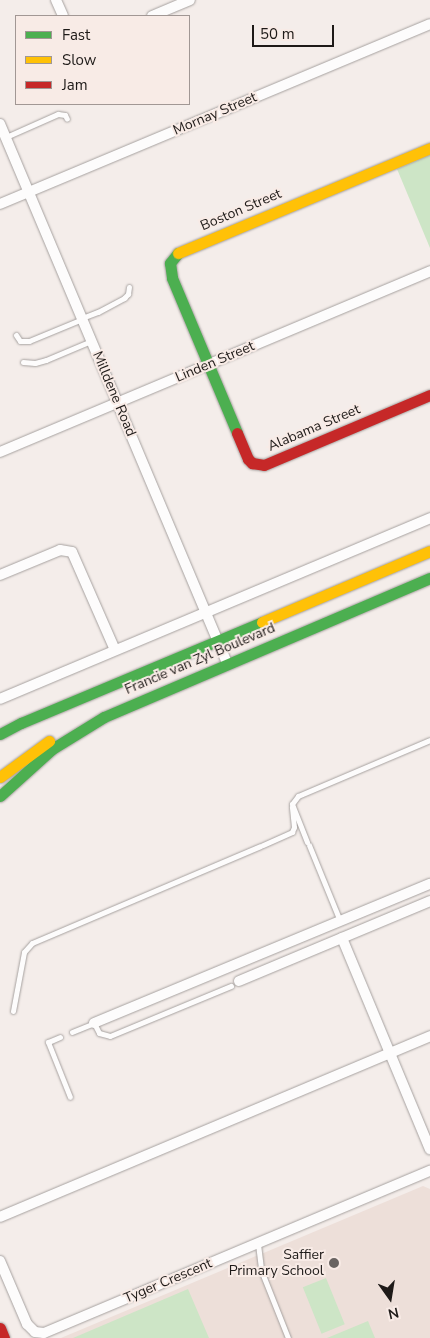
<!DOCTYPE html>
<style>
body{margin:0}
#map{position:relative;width:430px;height:1338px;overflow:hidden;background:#f4edea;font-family:"Nunito Sans",sans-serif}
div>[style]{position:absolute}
.built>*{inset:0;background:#eddfd9}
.green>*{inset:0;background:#cde5c6;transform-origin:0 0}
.roads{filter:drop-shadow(0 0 1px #a6a19f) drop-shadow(0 0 1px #a6a19f)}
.lane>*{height:5px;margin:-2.5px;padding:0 2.5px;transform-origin:2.5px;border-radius:2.5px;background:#fdfcfc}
.street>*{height:10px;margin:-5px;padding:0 5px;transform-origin:5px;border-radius:5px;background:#fdfcfc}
.fast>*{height:11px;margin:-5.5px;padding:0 5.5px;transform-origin:5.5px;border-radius:5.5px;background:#4caf50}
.slow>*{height:11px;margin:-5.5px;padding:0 5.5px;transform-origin:5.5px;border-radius:5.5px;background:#ffc107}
.jam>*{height:11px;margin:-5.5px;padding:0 5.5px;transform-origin:5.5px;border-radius:5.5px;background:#c62828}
.dots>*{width:14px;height:14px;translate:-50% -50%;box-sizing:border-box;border:2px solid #f8ebe6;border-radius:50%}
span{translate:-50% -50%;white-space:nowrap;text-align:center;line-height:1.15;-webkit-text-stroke:4px #f8ebe6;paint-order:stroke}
.street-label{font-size:14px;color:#1e1a18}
.poi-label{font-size:14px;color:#1e1a18}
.right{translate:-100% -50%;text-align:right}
.legend{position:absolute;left:15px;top:15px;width:175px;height:90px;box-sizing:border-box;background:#f8ebe6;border:1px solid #a19794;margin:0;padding:6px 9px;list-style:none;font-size:15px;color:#1e1a18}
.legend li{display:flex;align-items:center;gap:10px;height:25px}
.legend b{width:25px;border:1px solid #a19794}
.north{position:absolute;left:365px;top:1273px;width:50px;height:50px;-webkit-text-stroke:4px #f8ebe6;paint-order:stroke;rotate:167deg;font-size:14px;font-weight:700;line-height:20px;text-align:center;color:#1e1a18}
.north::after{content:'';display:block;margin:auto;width:18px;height:22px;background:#1e1a18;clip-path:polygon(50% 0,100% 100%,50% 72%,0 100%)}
.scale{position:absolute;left:252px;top:25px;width:82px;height:22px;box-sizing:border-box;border:2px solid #1e1a18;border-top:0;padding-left:6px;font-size:15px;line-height:18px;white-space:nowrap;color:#1e1a18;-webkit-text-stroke:4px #f8ebe6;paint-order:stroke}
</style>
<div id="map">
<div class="built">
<i style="clip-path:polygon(423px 1186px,430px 1189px,430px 1338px,61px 1338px)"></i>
</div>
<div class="green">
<i style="clip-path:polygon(430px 155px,430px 248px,397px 169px)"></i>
<i style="left:326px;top:1278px;width:50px;height:25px;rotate:68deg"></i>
<i style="clip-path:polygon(188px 1289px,209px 1338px,73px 1338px)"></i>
<i style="clip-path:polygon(368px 1321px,375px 1338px,327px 1338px)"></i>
</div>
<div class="roads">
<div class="lane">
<i style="left:6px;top:137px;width:57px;rotate:-23.9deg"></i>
<i style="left:58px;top:114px;width:7px;rotate:8deg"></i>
<i style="left:65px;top:115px;width:4px;rotate:63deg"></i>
<i style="left:82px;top:318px;width:17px;rotate:-21deg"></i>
<i style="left:98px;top:312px;width:30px;rotate:-28deg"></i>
<i style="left:124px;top:298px;width:6px;rotate:-45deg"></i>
<i style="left:128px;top:294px;width:7px;rotate:-82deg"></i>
<i style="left:16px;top:335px;width:7px;rotate:56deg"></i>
<i style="left:20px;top:341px;width:9px"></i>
<i style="left:29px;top:341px;width:57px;rotate:-22.5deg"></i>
<i style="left:23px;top:362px;width:12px;rotate:5deg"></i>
<i style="left:35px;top:363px;width:11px;rotate:-15deg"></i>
<i style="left:46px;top:360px;width:49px;rotate:-22.9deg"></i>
<i style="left:307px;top:842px;width:41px;rotate:-111.5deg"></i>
<i style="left:292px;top:804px;width:10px;rotate:-53deg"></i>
<i style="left:298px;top:796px;width:143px;rotate:-23deg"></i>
<i style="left:263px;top:845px;width:32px;rotate:-24deg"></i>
<i style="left:292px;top:832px;width:5px;rotate:-68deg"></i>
<i style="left:294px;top:827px;width:20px;rotate:-96deg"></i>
<i style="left:309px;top:845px;width:82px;rotate:67.8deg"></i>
<i style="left:13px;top:1011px;width:60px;rotate:-79.4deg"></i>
<i style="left:24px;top:952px;width:12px;rotate:-48deg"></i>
<i style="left:32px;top:943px;width:248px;rotate:-23deg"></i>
<i style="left:72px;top:1032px;width:24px;rotate:-22deg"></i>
<i style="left:94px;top:1023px;width:11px;rotate:63deg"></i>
<i style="left:99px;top:1033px;width:11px;rotate:15deg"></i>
<i style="left:110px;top:1036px;width:131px;rotate:-22.5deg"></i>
<i style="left:60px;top:1037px;width:13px;rotate:157deg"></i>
<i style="left:48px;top:1042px;width:59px;rotate:68.2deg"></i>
<i style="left:258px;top:1244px;width:26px;rotate:83deg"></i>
<i style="left:261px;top:1270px;width:73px;rotate:68.3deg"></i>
</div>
<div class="street">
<i style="left:56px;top:0;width:17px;rotate:66deg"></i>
<i style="left:152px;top:16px;width:41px;rotate:-22.8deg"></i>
<i style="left:0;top:124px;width:585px;rotate:67.16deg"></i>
<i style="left:0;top:204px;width:466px;rotate:-22.7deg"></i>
<i style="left:0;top:452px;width:467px;rotate:-22.8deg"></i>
<i style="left:0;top:575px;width:65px;rotate:-22.6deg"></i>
<i style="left:60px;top:550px;width:12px;rotate:9deg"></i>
<i style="left:72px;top:552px;width:107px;rotate:66.3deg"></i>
<i style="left:0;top:699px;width:467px;rotate:-22.8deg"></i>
<i style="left:342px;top:938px;width:229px;rotate:67.4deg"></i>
<i style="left:239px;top:981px;width:207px;rotate:-22.7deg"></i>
<i style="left:94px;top:1023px;width:364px;rotate:-22.5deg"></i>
<i style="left:0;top:1217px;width:467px;rotate:-22.8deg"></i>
<i style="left:0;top:1261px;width:69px;rotate:66.8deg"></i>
<i style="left:27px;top:1324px;width:11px;rotate:45deg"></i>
<i style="left:35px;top:1332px;width:9px;rotate:6deg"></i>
<i style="left:44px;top:1333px;width:419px;rotate:-22.8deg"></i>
</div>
<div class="fast">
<i style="left:178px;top:253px;width:13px;rotate:129deg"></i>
<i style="left:170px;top:263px;width:15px;rotate:82deg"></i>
<i style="left:172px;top:278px;width:168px;rotate:67.2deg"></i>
<i style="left:0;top:734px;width:24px;rotate:-28deg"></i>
<i style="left:21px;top:723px;width:261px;rotate:-22.7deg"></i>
<i style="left:0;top:796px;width:70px;rotate:-42.1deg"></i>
<i style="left:52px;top:749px;width:61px;rotate:-31.6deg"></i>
<i style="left:104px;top:717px;width:354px;rotate:-23.1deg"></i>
</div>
<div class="slow">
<i style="left:178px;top:253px;width:273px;rotate:-22.6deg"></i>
<i style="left:262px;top:622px;width:182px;rotate:-22.9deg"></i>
<i style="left:0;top:777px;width:61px;rotate:-36.3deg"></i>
</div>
<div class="jam">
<i style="left:237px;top:433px;width:28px;rotate:67deg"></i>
<i style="left:248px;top:459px;width:6px;rotate:45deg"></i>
<i style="left:252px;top:463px;width:12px;rotate:9deg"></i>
<i style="left:264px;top:465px;width:180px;rotate:-22.9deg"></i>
<i style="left:0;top:1328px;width:11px;rotate:68deg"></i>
</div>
</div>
<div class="dots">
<i style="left:334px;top:1263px;background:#696462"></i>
</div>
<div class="street-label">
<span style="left:215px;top:114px;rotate:-23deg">Mornay Street</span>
<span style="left:241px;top:210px;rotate:-23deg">Boston Street</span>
<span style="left:215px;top:362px;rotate:-23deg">Linden Street</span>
<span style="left:114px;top:394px;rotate:67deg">Milldene Road</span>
<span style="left:314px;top:428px;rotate:-23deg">Alabama Street</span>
<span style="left:200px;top:659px;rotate:-23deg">Francie van Zyl Boulevard</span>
<span style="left:168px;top:1281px;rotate:-23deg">Tyger Crescent</span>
</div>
<div class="poi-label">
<span class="right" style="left:324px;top:1263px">Saffier<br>Primary School</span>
</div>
<ul class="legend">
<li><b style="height:6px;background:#4caf50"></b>Fast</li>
<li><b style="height:6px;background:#ffc107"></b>Slow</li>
<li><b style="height:6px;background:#c62828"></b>Jam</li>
</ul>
<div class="north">N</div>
<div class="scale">50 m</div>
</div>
